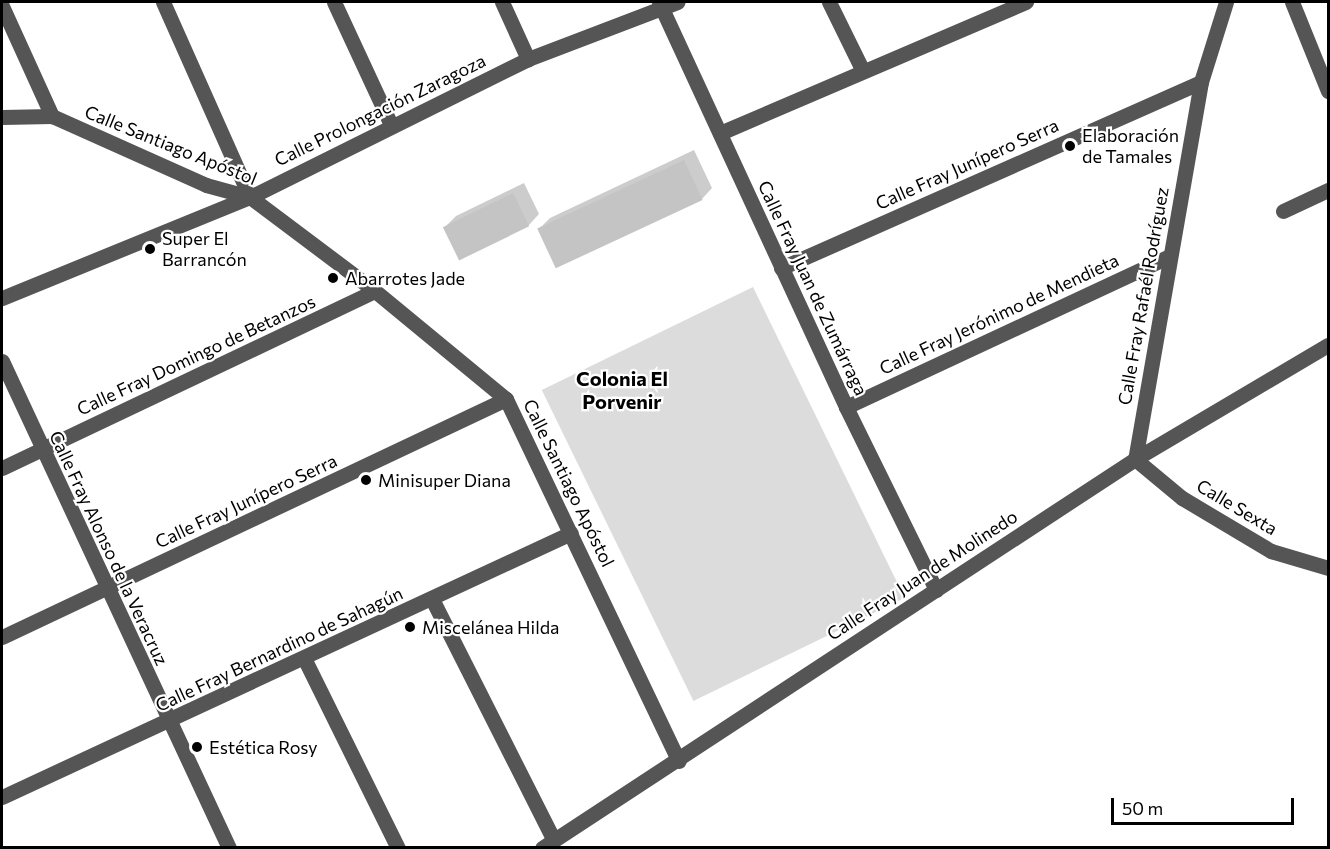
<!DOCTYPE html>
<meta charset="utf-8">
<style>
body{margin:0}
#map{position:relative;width:1330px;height:849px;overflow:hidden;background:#fff;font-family:Commissioner,sans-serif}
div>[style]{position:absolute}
.green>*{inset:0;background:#dcdcdc;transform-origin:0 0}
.shadow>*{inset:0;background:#0003}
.building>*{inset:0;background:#c4c4c4;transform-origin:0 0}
.minor>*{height:15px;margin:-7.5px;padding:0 7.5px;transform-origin:7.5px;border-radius:7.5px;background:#555}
.dots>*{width:16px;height:16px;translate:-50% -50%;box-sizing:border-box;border:3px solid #fff;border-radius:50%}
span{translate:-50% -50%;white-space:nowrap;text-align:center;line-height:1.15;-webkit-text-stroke:4.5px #fff;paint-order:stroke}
.street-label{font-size:18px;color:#000}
.poi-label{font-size:18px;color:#000}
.left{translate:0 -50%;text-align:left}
.neighbourhood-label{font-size:20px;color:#000;font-weight:700}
.frame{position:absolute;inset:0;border:3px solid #000;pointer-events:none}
.scale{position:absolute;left:1111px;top:798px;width:183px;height:27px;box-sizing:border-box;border:3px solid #000;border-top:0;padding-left:8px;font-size:18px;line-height:21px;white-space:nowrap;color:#000;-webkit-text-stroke:4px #fff;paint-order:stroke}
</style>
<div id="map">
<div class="green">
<i style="left:753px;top:287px;width:346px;height:235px;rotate:64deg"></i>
</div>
<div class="shadow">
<i style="clip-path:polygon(694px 150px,712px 188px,702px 199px,539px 229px,550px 218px)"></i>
<i style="clip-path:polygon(524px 183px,539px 214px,529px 225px,460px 258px,445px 227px,456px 216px)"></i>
</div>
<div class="building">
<i style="left:684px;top:160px;width:44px;height:162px;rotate:65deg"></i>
<i style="left:513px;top:193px;width:37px;height:78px;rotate:64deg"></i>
</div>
<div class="minor">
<i style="left:163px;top:2px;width:214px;rotate:66deg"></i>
<i style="left:334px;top:2px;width:136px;rotate:65.1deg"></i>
<i style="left:502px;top:2px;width:63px;rotate:65.5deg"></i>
<i style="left:659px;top:2px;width:446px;rotate:65.2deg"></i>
<i style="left:846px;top:407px;width:204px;rotate:63.8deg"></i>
<i style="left:829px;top:2px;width:77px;rotate:63.8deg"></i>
<i style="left:1226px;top:2px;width:84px;rotate:107.4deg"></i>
<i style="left:1201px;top:82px;width:383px;rotate:99.9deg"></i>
<i style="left:1135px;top:459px;width:61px;rotate:39.7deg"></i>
<i style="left:1182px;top:498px;width:104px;rotate:30.8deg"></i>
<i style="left:1271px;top:551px;width:59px;rotate:16.6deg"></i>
<i style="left:1292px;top:2px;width:96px;rotate:68deg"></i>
<i style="left:2px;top:6px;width:121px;rotate:65.6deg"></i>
<i style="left:2px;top:117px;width:50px;rotate:-1.1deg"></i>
<i style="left:52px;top:116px;width:169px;rotate:24.1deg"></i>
<i style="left:206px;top:185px;width:46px;rotate:15.3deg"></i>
<i style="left:250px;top:197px;width:156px;rotate:36.9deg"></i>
<i style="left:375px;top:291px;width:170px;rotate:39.5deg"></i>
<i style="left:506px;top:399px;width:401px;rotate:64.5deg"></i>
<i style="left:720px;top:133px;width:333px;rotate:-23.2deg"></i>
<i style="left:1283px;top:211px;width:50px;rotate:-25deg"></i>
<i style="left:781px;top:268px;width:459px;rotate:-23.9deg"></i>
<i style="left:2px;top:298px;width:268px;rotate:-22.2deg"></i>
<i style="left:250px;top:197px;width:310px;rotate:-26.4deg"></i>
<i style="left:528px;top:59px;width:160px;rotate:-20.9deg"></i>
<i style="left:2px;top:361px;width:537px;rotate:65.01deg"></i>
<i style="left:846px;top:407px;width:354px;rotate:-25deg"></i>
<i style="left:2px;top:468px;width:413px;rotate:-25.4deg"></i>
<i style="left:432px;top:599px;width:270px;rotate:63.2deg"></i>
<i style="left:2px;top:637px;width:557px;rotate:-25.28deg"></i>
<i style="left:304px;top:658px;width:212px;rotate:63.7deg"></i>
<i style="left:2px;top:797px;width:627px;rotate:-24.89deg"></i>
<i style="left:542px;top:848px;width:709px;rotate:-33.26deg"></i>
<i style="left:1135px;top:459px;width:224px;rotate:-30.6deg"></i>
</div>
<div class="dots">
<i style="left:1070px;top:146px;background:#000"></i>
<i style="left:150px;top:249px;background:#000"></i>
<i style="left:333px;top:278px;background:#000"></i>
<i style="left:366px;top:480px;background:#000"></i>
<i style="left:410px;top:627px;background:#000"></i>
<i style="left:197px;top:747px;background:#000"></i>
</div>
<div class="street-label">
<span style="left:380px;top:110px;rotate:-26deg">Calle Prolongación Zaragoza</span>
<span style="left:171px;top:145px;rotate:22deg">Calle Santiago Apóstol</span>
<span style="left:967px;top:164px;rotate:-24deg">Calle Fray Junípero Serra</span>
<span style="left:813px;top:288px;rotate:65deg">Calle Fray Juan de Zumárraga</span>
<span style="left:1143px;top:296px;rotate:-80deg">Calle Fray Rafaél Rodríguez</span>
<span style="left:999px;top:314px;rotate:-25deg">Calle Fray Jerónimo de Mendieta</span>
<span style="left:196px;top:355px;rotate:-25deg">Calle Fray Domingo de Betanzos</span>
<span style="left:569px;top:483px;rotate:64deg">Calle Santiago Apóstol</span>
<span style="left:246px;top:501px;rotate:-25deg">Calle Fray Junípero Serra</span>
<span style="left:1237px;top:507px;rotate:31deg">Calle Sexta</span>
<span style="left:109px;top:548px;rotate:65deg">Calle Fray Alonso de la Veracruz</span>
<span style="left:922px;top:575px;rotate:-33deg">Calle Fray Juan de Molinedo</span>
<span style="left:279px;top:649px;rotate:-25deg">Calle Fray Bernardino de Sahagún</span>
</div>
<div class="poi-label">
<span class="left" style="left:1082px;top:146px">Elaboración<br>de Tamales</span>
<span class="left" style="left:162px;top:249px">Super El<br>Barrancón</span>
<span class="left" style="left:345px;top:278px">Abarrotes Jade</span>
<span class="left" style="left:378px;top:480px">Minisuper Diana</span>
<span class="left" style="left:422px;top:627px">Miscelánea Hilda</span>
<span class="left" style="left:209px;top:747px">Estética Rosy</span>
</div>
<div class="neighbourhood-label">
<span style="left:622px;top:390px">Colonia El<br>Porvenir</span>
</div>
<div class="frame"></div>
<div class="scale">50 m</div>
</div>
